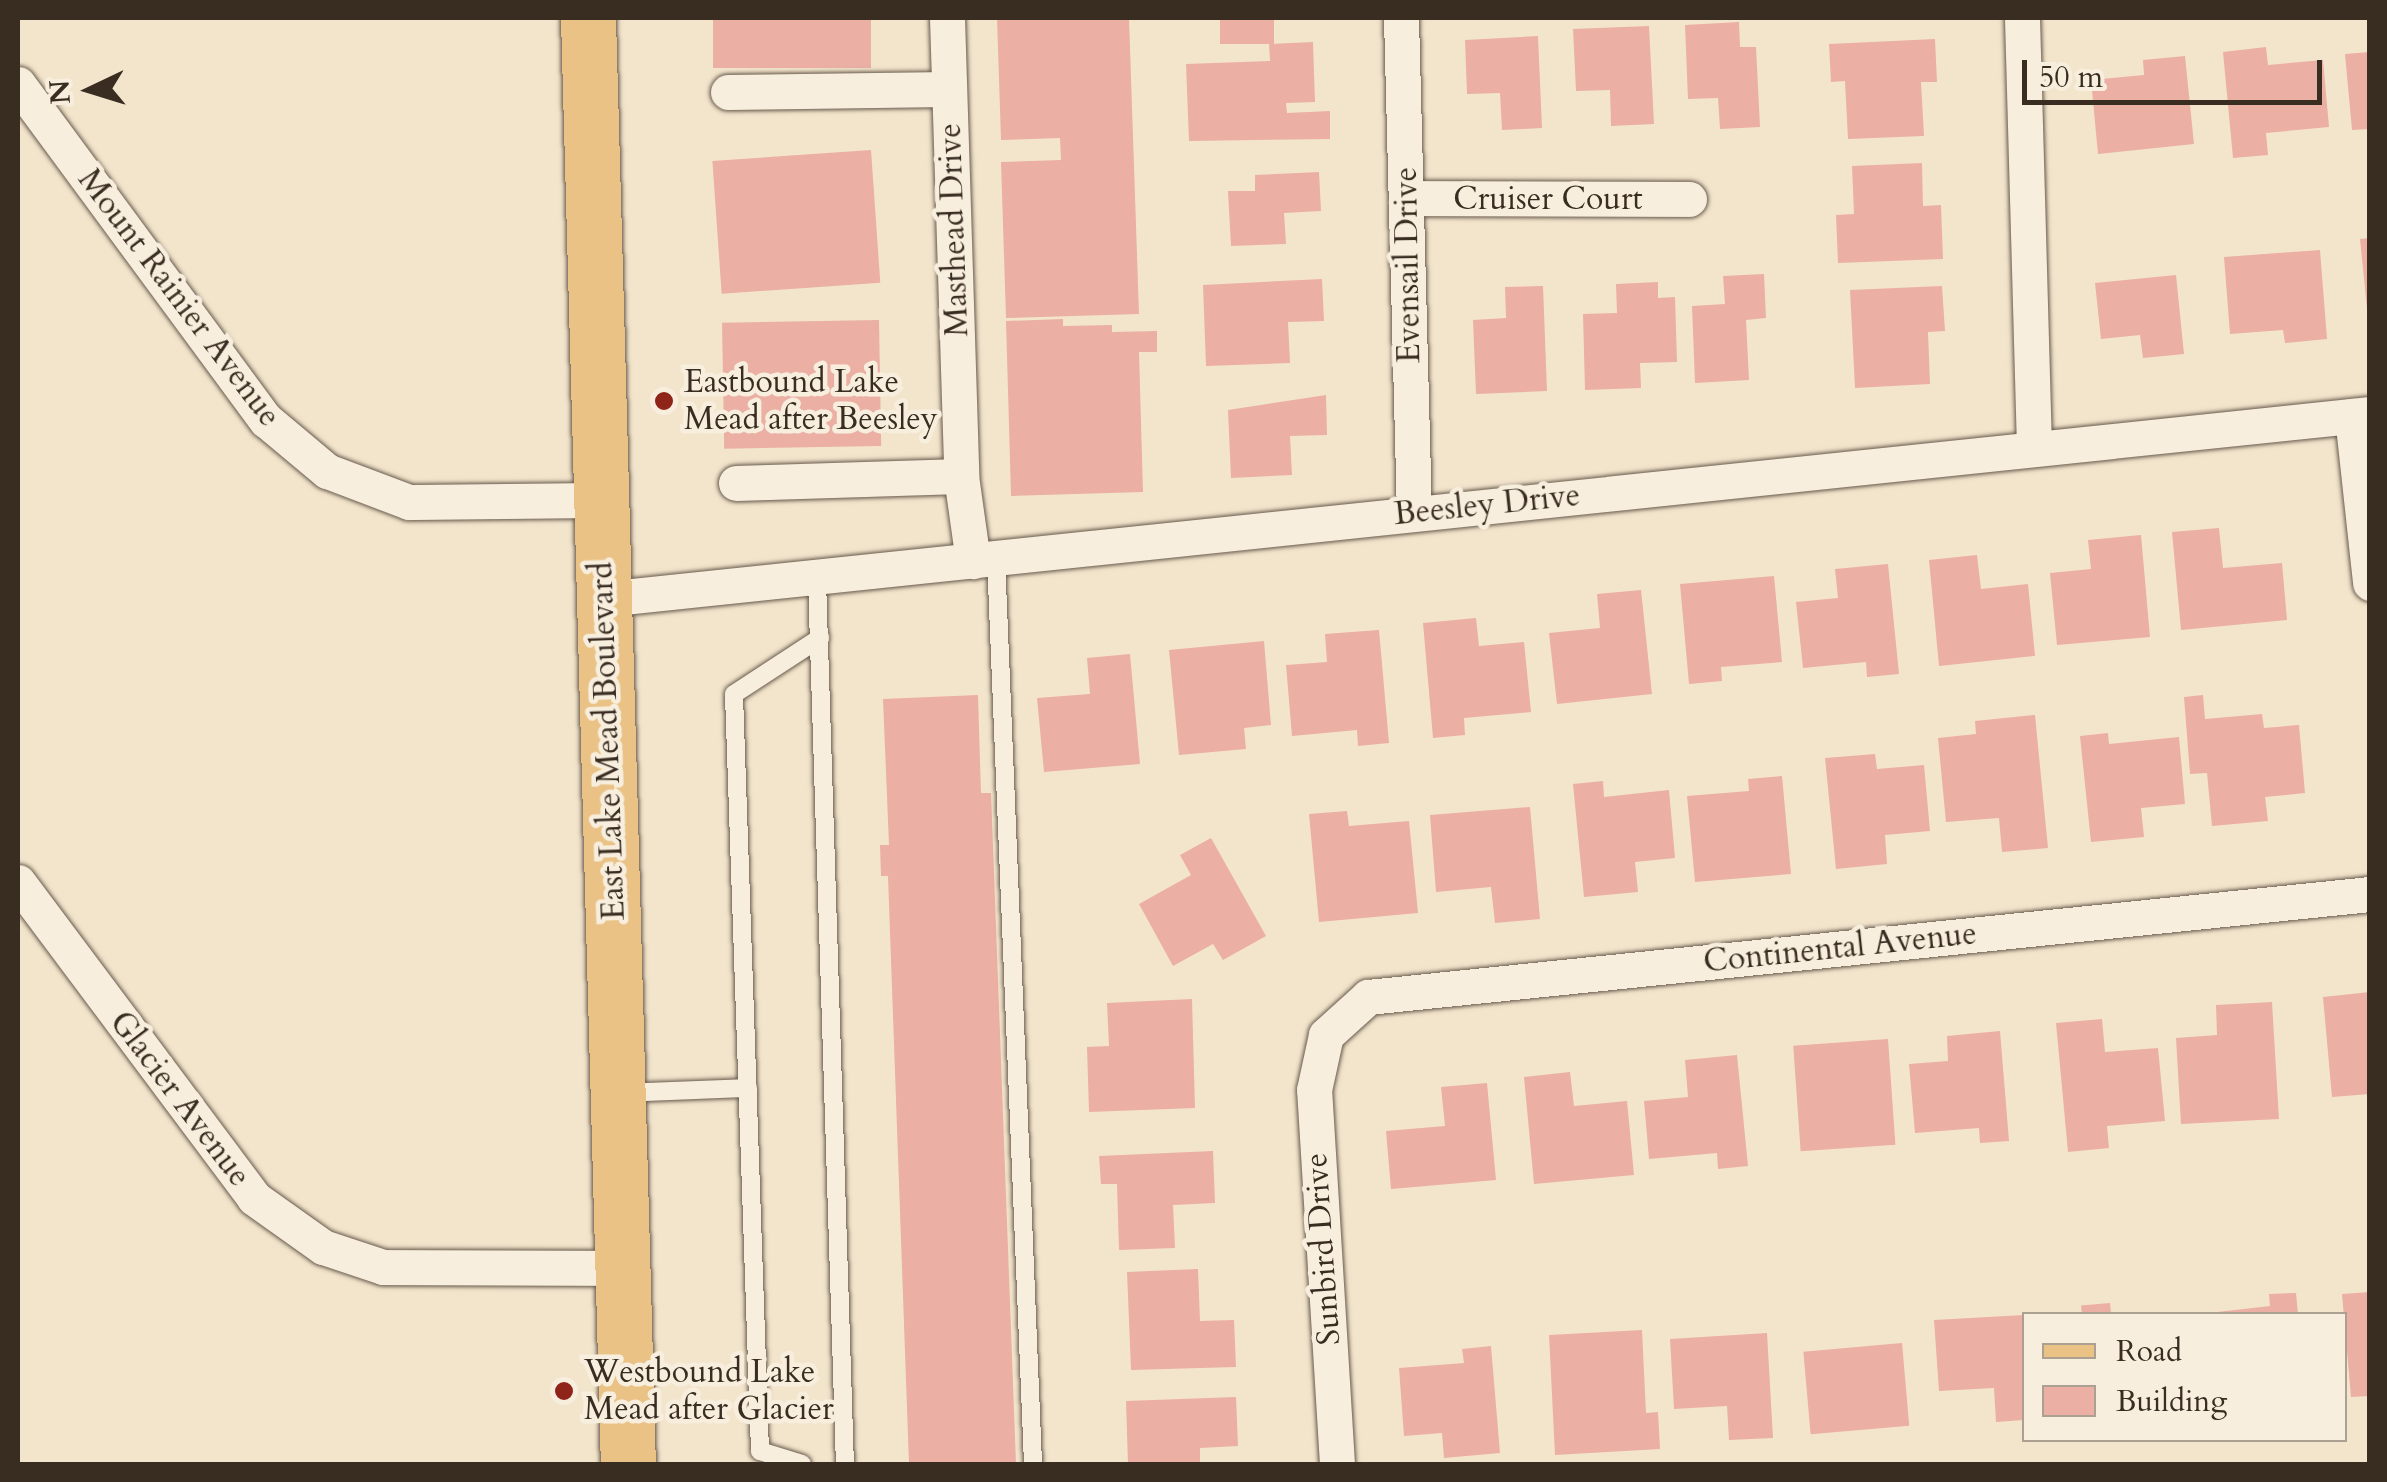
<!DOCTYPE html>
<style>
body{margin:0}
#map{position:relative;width:2387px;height:1482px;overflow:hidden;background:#f3e5cc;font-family:Cardo,serif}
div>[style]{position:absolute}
.building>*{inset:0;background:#ebafa4;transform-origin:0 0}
.roads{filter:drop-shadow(0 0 2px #685a4c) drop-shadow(0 0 2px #685a4c)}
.service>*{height:18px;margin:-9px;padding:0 9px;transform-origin:9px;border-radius:9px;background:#f7eede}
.minor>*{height:35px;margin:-17.5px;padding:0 17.5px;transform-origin:17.5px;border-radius:17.5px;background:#f7eede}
.primary>*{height:55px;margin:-27.5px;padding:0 27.5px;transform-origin:27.5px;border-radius:27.5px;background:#eac286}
.dots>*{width:28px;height:28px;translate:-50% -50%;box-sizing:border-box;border:5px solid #f7eede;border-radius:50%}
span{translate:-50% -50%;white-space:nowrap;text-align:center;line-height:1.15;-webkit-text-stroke:9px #f7eede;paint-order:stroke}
.street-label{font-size:32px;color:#392c21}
.poi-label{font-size:32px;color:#392c21}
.left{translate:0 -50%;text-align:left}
.frame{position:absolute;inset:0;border:20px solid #392c21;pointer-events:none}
.legend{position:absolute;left:2022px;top:1312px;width:325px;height:130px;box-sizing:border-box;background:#f7eede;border:2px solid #aba092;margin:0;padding:12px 18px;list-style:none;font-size:30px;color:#392c21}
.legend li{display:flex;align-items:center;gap:20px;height:50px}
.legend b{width:50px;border:2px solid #aba092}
.north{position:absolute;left:40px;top:40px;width:100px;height:100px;-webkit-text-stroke:8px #f7eede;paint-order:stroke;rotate:266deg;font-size:28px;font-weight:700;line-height:40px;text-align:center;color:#392c21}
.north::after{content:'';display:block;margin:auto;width:35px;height:45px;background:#392c21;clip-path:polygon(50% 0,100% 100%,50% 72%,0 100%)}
.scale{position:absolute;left:2022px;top:60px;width:300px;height:45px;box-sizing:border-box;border:5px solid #392c21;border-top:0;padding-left:12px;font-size:30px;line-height:35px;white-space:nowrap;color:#392c21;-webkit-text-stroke:8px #f7eede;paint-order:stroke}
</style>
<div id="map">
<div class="building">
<i style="left:713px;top:18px;width:158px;height:50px"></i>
<i style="clip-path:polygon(997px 18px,1129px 18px,1139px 314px,1006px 318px,1001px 162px,1061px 160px,1060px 138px,1001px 140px)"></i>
<i style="left:1220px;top:18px;width:54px;height:26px"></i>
<i style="clip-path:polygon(1739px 22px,1740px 47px,1756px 47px,1760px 127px,1720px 129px,1718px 98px,1688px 99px,1685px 25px)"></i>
<i style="clip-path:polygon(1649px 26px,1654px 124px,1611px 126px,1610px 90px,1576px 91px,1573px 29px)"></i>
<i style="clip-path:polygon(1538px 36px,1542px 128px,1502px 130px,1500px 93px,1467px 94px,1465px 40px)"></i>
<i style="clip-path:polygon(1935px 39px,1937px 82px,1921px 82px,1924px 136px,1848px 139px,1845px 81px,1831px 82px,1829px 44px)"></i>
<i style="clip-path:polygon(1313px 42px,1315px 102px,1286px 103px,1287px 113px,1330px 111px,1330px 139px,1189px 141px,1186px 64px,1270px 61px,1269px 44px)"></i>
<i style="clip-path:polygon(2266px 47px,2268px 65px,2323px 60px,2329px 127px,2266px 133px,2268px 155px,2233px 158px,2223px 52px)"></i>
<i style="clip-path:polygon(2370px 52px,2370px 129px,2352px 130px,2345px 54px)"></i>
<i style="clip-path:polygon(2185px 56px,2194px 144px,2098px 154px,2091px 80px,2144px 75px,2143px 60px)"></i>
<i style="left:871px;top:150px;width:133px;height:159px;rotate:86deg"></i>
<i style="clip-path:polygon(1922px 163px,1923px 206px,1941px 205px,1943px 259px,1838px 263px,1836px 215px,1854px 214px,1852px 166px)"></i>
<i style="clip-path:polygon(1319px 172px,1321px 211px,1284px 213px,1286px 244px,1231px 246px,1228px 191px,1255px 191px,1255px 175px)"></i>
<i style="clip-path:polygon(2370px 238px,2370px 309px,2367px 309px,2360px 239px)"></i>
<i style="clip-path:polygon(2320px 250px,2327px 339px,2285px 343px,2283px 330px,2230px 334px,2224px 257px)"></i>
<i style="clip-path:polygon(1764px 274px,1766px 318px,1746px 320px,1749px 380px,1695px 383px,1692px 306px,1725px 304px,1723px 276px)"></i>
<i style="clip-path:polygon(2176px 275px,2184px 354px,2143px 358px,2140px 335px,2101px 339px,2095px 283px)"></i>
<i style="clip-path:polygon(1322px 279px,1324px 321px,1288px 322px,1290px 363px,1206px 366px,1203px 285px)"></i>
<i style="clip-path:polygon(1658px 282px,1658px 298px,1675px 297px,1677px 362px,1640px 363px,1641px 388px,1585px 390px,1583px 314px,1617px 313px,1616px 284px)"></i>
<i style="clip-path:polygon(1543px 286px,1547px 391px,1476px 394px,1473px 320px,1506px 318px,1505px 287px)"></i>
<i style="clip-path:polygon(1942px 286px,1945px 331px,1928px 332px,1930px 384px,1855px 388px,1850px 290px)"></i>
<i style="clip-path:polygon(1063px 319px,1063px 326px,1112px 325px,1112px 332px,1157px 331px,1157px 352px,1139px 352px,1143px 492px,1011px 496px,1006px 321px)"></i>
<i style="left:879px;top:320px;width:126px;height:157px;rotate:89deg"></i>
<i style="clip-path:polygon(1326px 395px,1327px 435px,1290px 436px,1292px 475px,1231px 478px,1228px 410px)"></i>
<i style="clip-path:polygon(2219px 528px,2223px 568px,2282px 563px,2287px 620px,2181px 630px,2172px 532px)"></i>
<i style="clip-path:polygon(2141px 535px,2150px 637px,2057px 645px,2050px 573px,2091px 569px,2088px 540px)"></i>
<i style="clip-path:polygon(1977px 555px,1981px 589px,2028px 584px,2035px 656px,1939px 666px,1929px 560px)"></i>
<i style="clip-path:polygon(1888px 564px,1899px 674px,1867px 677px,1866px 662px,1803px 668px,1796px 602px,1838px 598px,1835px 569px)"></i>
<i style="clip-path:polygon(1774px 576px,1782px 662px,1721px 667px,1722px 681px,1689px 684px,1680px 584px)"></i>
<i style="clip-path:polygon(1641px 590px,1652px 694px,1557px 704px,1549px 633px,1600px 628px,1597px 594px)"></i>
<i style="clip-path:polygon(1476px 618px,1479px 646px,1524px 642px,1531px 712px,1464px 718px,1465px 735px,1433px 738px,1423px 623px)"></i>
<i style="clip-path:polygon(1379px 630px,1389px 743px,1358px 746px,1357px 730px,1292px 736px,1286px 665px,1327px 662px,1325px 634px)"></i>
<i style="clip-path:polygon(1264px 641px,1271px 725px,1244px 728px,1246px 749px,1179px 755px,1169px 650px)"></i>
<i style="clip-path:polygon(1130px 654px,1140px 764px,1044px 772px,1037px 698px,1090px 694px,1087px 658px)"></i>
<i style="clip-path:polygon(978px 695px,981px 793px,991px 793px,1016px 1464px,909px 1464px,888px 876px,881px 876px,880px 845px,889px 845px,883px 699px)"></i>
<i style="clip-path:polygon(2203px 695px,2205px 719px,2262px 714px,2264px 728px,2299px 725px,2305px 793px,2265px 797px,2268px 821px,2212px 826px,2207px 773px,2190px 774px,2184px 697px)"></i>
<i style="clip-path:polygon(2035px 715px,2048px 848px,2002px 852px,1999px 818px,1946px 822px,1938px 738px,1976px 734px,1975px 721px)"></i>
<i style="clip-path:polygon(2108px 733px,2109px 744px,2179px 737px,2185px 804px,2141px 808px,2144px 837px,2091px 842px,2080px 736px)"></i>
<i style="clip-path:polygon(1875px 754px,1877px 769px,1924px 765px,1930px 831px,1885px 835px,1887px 864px,1836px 869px,1825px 758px)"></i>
<i style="clip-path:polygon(1782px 776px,1791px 874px,1695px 882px,1687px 796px,1749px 791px,1748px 779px)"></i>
<i style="clip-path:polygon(1603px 781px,1604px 797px,1669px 790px,1675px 858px,1635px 862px,1638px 892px,1584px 897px,1573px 784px)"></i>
<i style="clip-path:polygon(1530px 807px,1540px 919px,1495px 923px,1491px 887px,1436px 892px,1430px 815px)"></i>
<i style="clip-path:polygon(1347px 811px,1349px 826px,1409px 821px,1418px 913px,1319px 922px,1309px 814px)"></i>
<i style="clip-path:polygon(1211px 838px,1266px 936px,1223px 960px,1213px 944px,1173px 966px,1139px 904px,1191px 875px,1180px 855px)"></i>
<i style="clip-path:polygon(2370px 992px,2370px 1094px,2332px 1097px,2323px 997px)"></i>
<i style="clip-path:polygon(1192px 999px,1195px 1108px,1089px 1112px,1087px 1047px,1109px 1046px,1107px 1003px)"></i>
<i style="clip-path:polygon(2272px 1002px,2279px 1119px,2181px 1124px,2176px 1038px,2217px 1035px,2216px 1005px)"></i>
<i style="clip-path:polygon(2102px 1019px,2105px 1052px,2158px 1048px,2165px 1121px,2107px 1126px,2109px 1148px,2068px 1152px,2056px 1023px)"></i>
<i style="clip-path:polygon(2000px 1031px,2009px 1141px,1980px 1143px,1979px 1128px,1915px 1133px,1909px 1064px,1948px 1061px,1947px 1036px)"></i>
<i style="left:1888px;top:1039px;width:106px;height:95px;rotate:86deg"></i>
<i style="clip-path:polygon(1737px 1055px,1748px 1166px,1718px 1169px,1717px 1153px,1649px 1159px,1644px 1101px,1688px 1097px,1685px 1060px)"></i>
<i style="clip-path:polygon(1570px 1072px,1574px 1106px,1627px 1101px,1634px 1175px,1534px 1184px,1524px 1077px)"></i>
<i style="clip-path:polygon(1487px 1083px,1496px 1180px,1391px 1189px,1386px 1131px,1445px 1126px,1441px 1087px)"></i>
<i style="clip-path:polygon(1213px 1151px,1215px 1203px,1173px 1205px,1175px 1248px,1119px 1250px,1117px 1184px,1101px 1184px,1099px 1156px)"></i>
<i style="clip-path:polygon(1198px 1269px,1200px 1321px,1234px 1320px,1236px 1367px,1131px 1370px,1127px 1272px)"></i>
<i style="clip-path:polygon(2370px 1292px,2370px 1396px,2351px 1397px,2342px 1294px)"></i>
<i style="clip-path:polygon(2296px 1293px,2298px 1314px,2200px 1314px,2270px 1306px,2269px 1294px)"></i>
<i style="left:2110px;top:1303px;width:11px;height:29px;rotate:85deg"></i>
<i style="clip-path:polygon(2024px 1315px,2024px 1420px,1996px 1422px,1994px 1388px,1939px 1391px,1934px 1320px)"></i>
<i style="clip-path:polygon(1642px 1330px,1646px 1413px,1658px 1412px,1660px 1449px,1555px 1455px,1549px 1335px)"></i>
<i style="clip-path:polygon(1767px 1333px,1773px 1438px,1729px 1440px,1727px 1406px,1674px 1409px,1670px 1339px)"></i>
<i style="left:1902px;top:1343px;width:83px;height:99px;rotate:85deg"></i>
<i style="clip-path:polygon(1491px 1346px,1500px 1453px,1444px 1458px,1442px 1433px,1404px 1436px,1399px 1368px,1464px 1363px,1462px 1349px)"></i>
<i style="clip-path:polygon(1236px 1397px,1238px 1446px,1200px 1448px,1200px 1464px,1128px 1464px,1126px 1401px)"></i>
</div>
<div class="roads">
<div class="service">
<i style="left:996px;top:558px;width:907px;rotate:87.66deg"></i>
<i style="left:817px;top:580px;width:884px;rotate:88.19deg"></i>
<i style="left:623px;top:1093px;width:125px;rotate:-2.3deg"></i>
<i style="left:802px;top:1464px;width:44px;rotate:-162.8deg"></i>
<i style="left:760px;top:1451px;width:757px;rotate:-91.97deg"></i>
<i style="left:734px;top:694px;width:103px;rotate:-33.1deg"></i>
</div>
<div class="minor">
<i style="left:947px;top:18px;width:458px;rotate:88.2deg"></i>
<i style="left:961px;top:476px;width:86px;rotate:82deg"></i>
<i style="left:1401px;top:18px;width:494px;rotate:88.5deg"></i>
<i style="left:2022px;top:18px;width:430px;rotate:88.4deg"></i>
<i style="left:18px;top:84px;width:418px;rotate:53.6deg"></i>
<i style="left:266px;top:420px;width:80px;rotate:39.9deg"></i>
<i style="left:327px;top:471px;width:88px;rotate:20.7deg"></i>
<i style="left:409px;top:502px;width:192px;rotate:-0.6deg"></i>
<i style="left:728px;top:92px;width:221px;rotate:-0.8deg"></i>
<i style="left:1406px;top:198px;width:283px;rotate:0.2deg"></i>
<i style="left:2352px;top:416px;width:168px;rotate:83.8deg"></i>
<i style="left:736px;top:483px;width:225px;rotate:-1.8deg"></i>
<i style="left:604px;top:599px;width:1776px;rotate:-5.98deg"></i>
<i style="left:18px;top:882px;width:394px;rotate:53.2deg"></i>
<i style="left:254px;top:1198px;width:85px;rotate:35.4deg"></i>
<i style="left:323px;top:1247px;width:63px;rotate:18.4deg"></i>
<i style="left:383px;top:1267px;width:239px;rotate:0.2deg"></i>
<i style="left:1337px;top:1464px;width:375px;rotate:-93.5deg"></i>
<i style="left:1314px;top:1090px;width:56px;rotate:-77.7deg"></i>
<i style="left:1326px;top:1035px;width:57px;rotate:-42.1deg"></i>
<i style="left:1368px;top:997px;width:1007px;rotate:-5.87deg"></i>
</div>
<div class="primary">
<i style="left:588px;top:18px;width:1447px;rotate:88.42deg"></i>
</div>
</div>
<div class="dots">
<i style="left:664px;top:401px;background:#8f2418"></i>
<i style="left:564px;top:1391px;background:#8f2418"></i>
</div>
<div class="street-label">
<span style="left:1548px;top:199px">Cruiser Court</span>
<span style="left:954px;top:230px;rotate:-92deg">Masthead Drive</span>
<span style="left:1408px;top:265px;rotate:-91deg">Evensail Drive</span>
<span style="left:179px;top:298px;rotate:53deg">Mount Rainier Avenue</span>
<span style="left:1487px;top:505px;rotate:-6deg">Beesley Drive</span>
<span style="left:608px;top:741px;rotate:-92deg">East Lake Mead Boulevard</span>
<span style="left:1840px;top:948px;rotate:-6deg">Continental Avenue</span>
<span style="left:180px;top:1099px;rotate:53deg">Glacier Avenue</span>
<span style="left:1323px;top:1249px;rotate:-94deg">Sunbird Drive</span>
</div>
<div class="poi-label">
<span class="left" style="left:684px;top:401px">Eastbound Lake<br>Mead after Beesley</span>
<span class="left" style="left:584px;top:1391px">Westbound Lake<br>Mead after Glacier</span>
</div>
<div class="frame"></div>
<ul class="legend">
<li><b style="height:12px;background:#eac286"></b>Road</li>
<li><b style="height:28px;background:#ebafa4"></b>Building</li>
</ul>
<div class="north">N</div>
<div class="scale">50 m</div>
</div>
